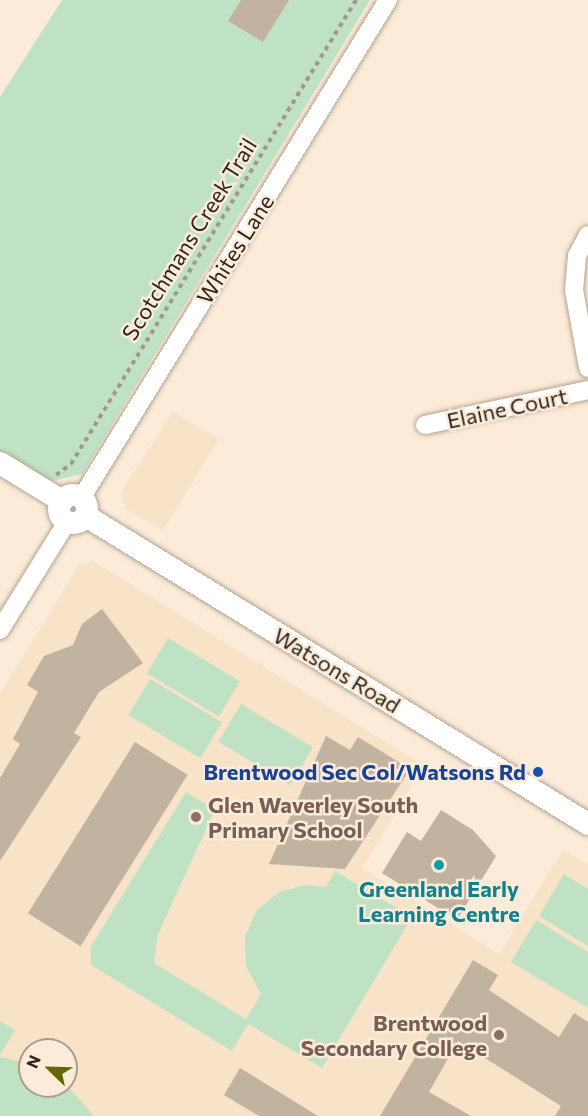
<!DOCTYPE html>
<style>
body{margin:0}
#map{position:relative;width:588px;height:1116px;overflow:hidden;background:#fcebd8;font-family:Commissioner,sans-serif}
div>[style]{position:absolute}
.built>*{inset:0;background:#f8e2c8}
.green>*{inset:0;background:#c0e2c4;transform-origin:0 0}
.building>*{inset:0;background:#c2b2a0;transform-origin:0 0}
.path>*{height:4px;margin-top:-2px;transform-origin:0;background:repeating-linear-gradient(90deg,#a4988a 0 4.5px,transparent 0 9px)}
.roads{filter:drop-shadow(0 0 2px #b4a492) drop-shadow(0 0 2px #b4a492)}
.minor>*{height:18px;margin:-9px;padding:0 9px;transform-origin:9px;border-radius:9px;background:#fff}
.tertiary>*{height:22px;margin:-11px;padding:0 11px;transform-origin:11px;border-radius:11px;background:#fff}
.tertiary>.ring{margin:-11px;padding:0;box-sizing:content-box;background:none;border:22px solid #fff;border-radius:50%}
.dots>*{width:16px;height:16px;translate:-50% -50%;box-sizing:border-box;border:3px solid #fcebd8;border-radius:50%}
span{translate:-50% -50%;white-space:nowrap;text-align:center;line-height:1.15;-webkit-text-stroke:5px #fcebd8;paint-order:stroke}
.street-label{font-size:22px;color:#2d2720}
.transit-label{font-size:22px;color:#164399;font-weight:700}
.right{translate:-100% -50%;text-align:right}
.education-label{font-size:22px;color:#785e54;font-weight:700}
.left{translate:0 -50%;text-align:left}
.culture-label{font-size:22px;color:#0d838f;font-weight:700}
.north{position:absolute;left:18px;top:1038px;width:60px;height:60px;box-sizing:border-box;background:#fcebd8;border:2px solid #a99d8e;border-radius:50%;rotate:293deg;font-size:16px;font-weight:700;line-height:24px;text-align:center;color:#2d2720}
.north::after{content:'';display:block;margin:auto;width:21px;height:27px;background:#636601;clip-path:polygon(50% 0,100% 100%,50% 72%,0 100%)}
</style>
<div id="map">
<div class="built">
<i style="clip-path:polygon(173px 412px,219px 439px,163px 530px,126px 509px,121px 492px)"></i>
<i style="clip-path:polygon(evenodd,93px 561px,424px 766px,362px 868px,499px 954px,563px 850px,588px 865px,588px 1116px,0 1116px,0 694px,79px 565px,93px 561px,30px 1050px,66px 1050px,66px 1086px,30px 1086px,30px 1050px)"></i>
</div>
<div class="green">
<i style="clip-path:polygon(62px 0,370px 0,82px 474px,48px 482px,0 451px,0 97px)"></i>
<i style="left:168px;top:638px;width:84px;height:41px;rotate:31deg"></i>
<i style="left:150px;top:679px;width:84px;height:42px;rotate:31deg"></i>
<i style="left:241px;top:704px;width:84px;height:44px;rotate:31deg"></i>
<i style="clip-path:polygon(186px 792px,215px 810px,158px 934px,154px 963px,246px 1019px,261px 994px,246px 966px,245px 936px,257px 910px,279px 892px,305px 885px,326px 887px,335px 871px,412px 917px,322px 1068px,248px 1024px,232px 1051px,91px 965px,91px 946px)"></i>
<i style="clip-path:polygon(564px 874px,588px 889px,588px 946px,539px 916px)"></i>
<i style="clip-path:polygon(536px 920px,588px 952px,588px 1008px,511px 962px)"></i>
<i style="clip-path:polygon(0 1021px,15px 1030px,0 1055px)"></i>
<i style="clip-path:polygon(0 1057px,30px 1064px,30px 1086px,66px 1084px,94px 1116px,0 1116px)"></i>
</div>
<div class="building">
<i style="clip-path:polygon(241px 0,289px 0,263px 42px,228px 21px)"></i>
<i style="clip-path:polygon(102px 609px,143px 663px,99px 692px,74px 733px,81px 737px,0 861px,0 778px,20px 744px,13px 739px,38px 692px,27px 685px,44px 656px,73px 645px,82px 624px)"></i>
<i style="clip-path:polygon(326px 736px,350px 750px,358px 737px,410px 769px,345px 869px,269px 864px)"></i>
<i style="left:135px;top:742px;width:62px;height:202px;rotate:32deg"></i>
<i style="clip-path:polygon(441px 810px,473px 830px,496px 856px,457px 920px,382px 873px,407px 832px,421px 841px)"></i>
<i style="clip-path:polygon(473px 960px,498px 975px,489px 990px,559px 1037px,574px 1013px,588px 1022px,588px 1116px,555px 1116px,561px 1106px,458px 1041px,429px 1092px,471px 1116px,380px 1116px)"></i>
<i style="clip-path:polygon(240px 1068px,318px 1116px,259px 1116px,224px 1095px)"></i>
</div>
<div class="path">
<i style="left:56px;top:475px;width:19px;rotate:-36deg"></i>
<i style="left:71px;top:464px;width:545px;rotate:-58.44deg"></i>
</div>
<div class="roads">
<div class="minor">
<i style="left:588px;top:235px;width:24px;rotate:118deg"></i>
<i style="left:577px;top:256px;width:34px;rotate:95deg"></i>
<i style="left:574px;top:290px;width:79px;rotate:79.8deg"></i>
<i style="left:425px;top:425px;width:167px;rotate:-12.1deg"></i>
<i style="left:82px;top:497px;width:584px;rotate:-58.38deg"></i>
<i style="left:0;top:630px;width:127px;rotate:-58.2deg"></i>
</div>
<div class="tertiary">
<i style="left:0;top:463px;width:73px;rotate:31.5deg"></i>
<i class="ring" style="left:59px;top:495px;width:6px;height:6px"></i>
<i style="left:86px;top:516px;width:589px;rotate:31.53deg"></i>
</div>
</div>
<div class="dots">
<i style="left:538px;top:772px;background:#1a4fb4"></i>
<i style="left:196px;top:817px;background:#8d6e63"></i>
<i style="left:439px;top:865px;background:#0f9aa8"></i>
<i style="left:499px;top:1035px;background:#8d6e63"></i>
</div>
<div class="street-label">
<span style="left:189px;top:239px;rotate:-58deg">Scotchmans Creek Trail</span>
<span style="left:235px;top:249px;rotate:-58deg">Whites Lane</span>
<span style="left:507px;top:408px;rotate:-12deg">Elaine Court</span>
<span style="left:337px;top:670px;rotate:31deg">Watsons Road</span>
</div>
<div class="transit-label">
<span class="right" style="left:526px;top:772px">Brentwood Sec Col/Watsons Rd</span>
</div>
<div class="education-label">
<span class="left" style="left:208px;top:817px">Glen Waverley South<br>Primary School</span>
<span class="right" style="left:487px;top:1035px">Brentwood<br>Secondary College</span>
</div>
<div class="culture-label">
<span style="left:439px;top:901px">Greenland Early<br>Learning Centre</span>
</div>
<div class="north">N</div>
</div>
